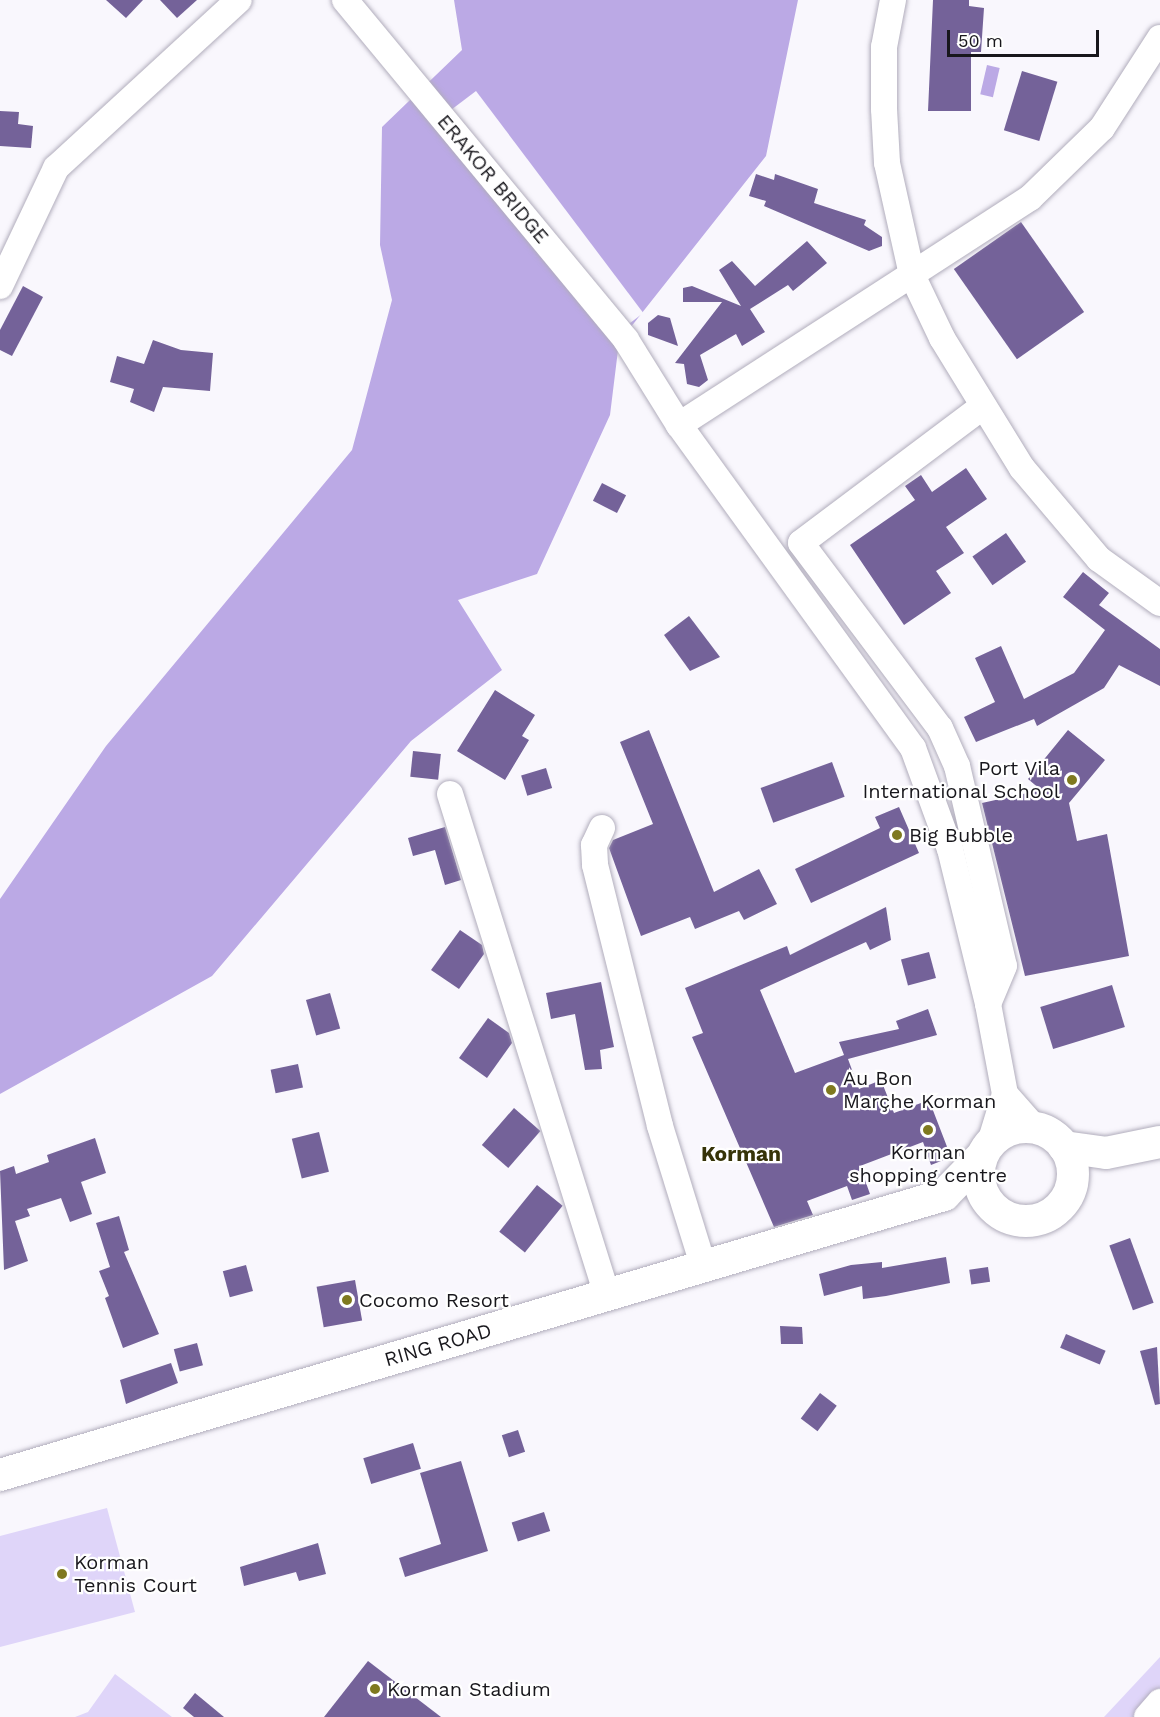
<!DOCTYPE html>
<meta charset="utf-8">
<style>
body{margin:0}
#map{position:relative;width:1160px;height:1717px;overflow:hidden;background:#f9f7fd;font-family:"Work Sans",sans-serif}
div>[style]{position:absolute}
.green>*{inset:0;background:#dfd5f9}
.water>*{inset:0;background:#bba9e5;transform-origin:0 0}
.pier>*{inset:0;background:#f9f7fd;transform-origin:0 0}
.building>*{inset:0;background:#746299;transform-origin:0 0}
.roads{filter:drop-shadow(0 0 2px #b1adbc) drop-shadow(0 0 2px #b1adbc)}
.minor>*{height:26px;margin:-13px;padding:0 13px;transform-origin:13px;border-radius:13px;background:#fff}
.major>*{height:32px;margin:-16px;padding:0 16px;transform-origin:16px;border-radius:16px;background:#fff}
.major>.ring{margin:-16px;padding:0;box-sizing:content-box;background:none;border:32px solid #fff;border-radius:50%}
.dots>*{width:16px;height:16px;translate:-50% -50%;box-sizing:border-box;border:3px solid #fff;border-radius:50%}
span{translate:-50% -50%;white-space:nowrap;text-align:center;line-height:1.15;-webkit-text-stroke:4.5px #fff;paint-order:stroke}
.street-label{font-size:20px;color:#18171c}
.poi-label{font-size:20px;color:#18171c}
.right{translate:-100% -50%;text-align:right}
.left{translate:0 -50%;text-align:left}
.neighbourhood-label{font-size:21px;color:#363308;font-weight:700}
.scale{position:absolute;left:947px;top:30px;width:152px;height:27px;box-sizing:border-box;border:3px solid #18171c;border-top:0;padding-left:8px;font-size:18px;line-height:21px;white-space:nowrap;color:#18171c;-webkit-text-stroke:4px #fff;paint-order:stroke}
</style>
<div id="map">
<div class="green">
<i style="clip-path:polygon(107px 1508px,135px 1612px,0 1647px,0 1536px)"></i>
<i style="clip-path:polygon(1160px 1657px,1160px 1717px,1104px 1717px)"></i>
<i style="clip-path:polygon(115px 1674px,172px 1717px,75px 1717px,88px 1712px)"></i>
</div>
<div class="water">
<i style="clip-path:polygon(454px 0,798px 0,766px 156px,619px 342px,610px 415px,537px 574px,458px 600px,502px 670px,411px 741px,212px 976px,0 1094px,0 899px,106px 746px,352px 450px,392px 300px,380px 245px,382px 127px,462px 50px)"></i>
<i style="left:987px;top:65px;width:13px;height:30px;rotate:13deg"></i>
</div>
<div class="pier">
<i style="left:476px;top:91px;width:278px;height:43px;rotate:53deg"></i>
</div>
<div class="building">
<i style="clip-path:polygon(106px 0,143px 0,126px 18px)"></i>
<i style="clip-path:polygon(160px 0,197px 0,177px 18px)"></i>
<i style="clip-path:polygon(933px 0,969px 0,969px 6px,984px 8px,981px 52px,971px 52px,971px 111px,928px 111px)"></i>
<i style="left:1022px;top:71px;width:37px;height:62px;rotate:17deg"></i>
<i style="clip-path:polygon(0 111px,19px 112px,18px 124px,33px 126px,31px 148px,0 146px)"></i>
<i style="clip-path:polygon(756px 174px,774px 180px,775px 174px,818px 189px,814px 203px,866px 220px,864px 225px,882px 237px,882px 246px,869px 251px,764px 206px,766px 201px,749px 196px)"></i>
<i style="left:1021px;top:222px;width:110px;height:82px;rotate:55deg"></i>
<i style="clip-path:polygon(807px 241px,827px 263px,793px 291px,788px 285px,750px 309px,765px 332px,742px 346px,736px 334px,700px 355px,708px 380px,699px 387px,687px 384px,684px 364px,675px 363px,722px 302px,683px 302px,683px 288px,692px 286px,741px 306px,719px 270px,732px 261px,755px 286px)"></i>
<i style="clip-path:polygon(23px 286px,43px 297px,12px 356px,0 350px,0 330px)"></i>
<i style="clip-path:polygon(658px 315px,670px 318px,678px 346px,648px 335px,648px 323px)"></i>
<i style="clip-path:polygon(153px 340px,181px 350px,213px 353px,210px 391px,163px 387px,154px 412px,130px 402px,134px 389px,110px 382px,117px 356px,144px 364px)"></i>
<i style="clip-path:polygon(966px 468px,987px 499px,946px 527px,964px 553px,936px 571px,951px 593px,904px 625px,850px 545px,915px 500px,905px 486px,921px 475px,932px 492px)"></i>
<i style="left:602px;top:483px;width:27px;height:20px;rotate:27deg"></i>
<i style="left:1006px;top:533px;width:35px;height:41px;rotate:55deg"></i>
<i style="clip-path:polygon(1083px 572px,1109px 593px,1099px 605px,1160px 649px,1160px 686px,1119px 665px,1104px 688px,1037px 726px,1034px 719px,976px 742px,964px 717px,995px 702px,975px 658px,1001px 646px,1024px 699px,1074px 673px,1105px 630px,1063px 597px)"></i>
<i style="clip-path:polygon(689px 616px,720px 657px,690px 671px,664px 635px)"></i>
<i style="clip-path:polygon(495px 690px,535px 715px,522px 736px,529px 740px,505px 780px,457px 751px)"></i>
<i style="clip-path:polygon(649px 730px,714px 892px,759px 869px,777px 904px,744px 920px,739px 911px,695px 929px,690px 917px,641px 936px,609px 848px,613px 840px,653px 824px,620px 742px)"></i>
<i style="clip-path:polygon(1068px 730px,1105px 760px,1069px 803px,1077px 841px,1107px 834px,1129px 956px,1025px 976px,982px 803px,1041px 790px,1028px 779px)"></i>
<i style="left:413px;top:751px;width:28px;height:26px;rotate:6deg"></i>
<i style="left:832px;top:762px;width:37px;height:76px;rotate:70deg"></i>
<i style="left:546px;top:768px;width:21px;height:26px;rotate:73deg"></i>
<i style="clip-path:polygon(899px 807px,919px 853px,811px 903px,795px 869px,880px 828px,875px 817px)"></i>
<i style="clip-path:polygon(445px 827px,461px 880px,445px 885px,435px 850px,413px 856px,408px 838px)"></i>
<i style="clip-path:polygon(886px 907px,891px 940px,870px 950px,866px 942px,760px 990px,795px 1073px,844px 1055px,839px 1042px,899px 1029px,896px 1021px,928px 1009px,937px 1035px,848px 1059px,859px 1089px,881px 1080px,894px 1113px,929px 1100px,951px 1157px,931px 1165px,923px 1142px,860px 1166px,870px 1194px,852px 1200px,847px 1186px,807px 1201px,813px 1215px,774px 1227px,692px 1037px,703px 1033px,685px 988px,787px 946px,790px 955px)"></i>
<i style="clip-path:polygon(460px 930px,482px 945px,484px 954px,459px 989px,431px 970px)"></i>
<i style="left:929px;top:952px;width:27px;height:29px;rotate:75deg"></i>
<i style="clip-path:polygon(601px 982px,614px 1047px,600px 1050px,602px 1069px,585px 1070px,575px 1014px,551px 1019px,546px 993px)"></i>
<i style="left:1112px;top:985px;width:44px;height:75px;rotate:73deg"></i>
<i style="left:330px;top:993px;width:37px;height:25px;rotate:74deg"></i>
<i style="clip-path:polygon(488px 1018px,509px 1033px,512px 1043px,487px 1078px,459px 1058px)"></i>
<i style="left:298px;top:1064px;width:24px;height:28px;rotate:78deg"></i>
<i style="left:514px;top:1108px;width:35px;height:49px;rotate:41deg"></i>
<i style="left:319px;top:1132px;width:41px;height:28px;rotate:76deg"></i>
<i style="clip-path:polygon(95px 1138px,106px 1173px,81px 1182px,92px 1214px,70px 1222px,61px 1198px,27px 1209px,30px 1216px,15px 1221px,28px 1261px,4px 1270px,0 1171px,14px 1166px,16px 1174px,49px 1162px,47px 1155px)"></i>
<i style="left:537px;top:1185px;width:33px;height:60px;rotate:39deg"></i>
<i style="clip-path:polygon(119px 1216px,129px 1250px,124px 1252px,159px 1334px,123px 1348px,105px 1298px,109px 1296px,99px 1271px,110px 1267px,96px 1223px)"></i>
<i style="left:1130px;top:1238px;width:69px;height:22px;rotate:70deg"></i>
<i style="clip-path:polygon(946px 1257px,950px 1283px,886px 1296px,863px 1299px,862px 1286px,824px 1296px,819px 1274px,851px 1265px,882px 1262px,882px 1268px)"></i>
<i style="left:246px;top:1265px;width:27px;height:24px;rotate:75deg"></i>
<i style="left:988px;top:1267px;width:15px;height:19px;rotate:82deg"></i>
<i style="left:355px;top:1280px;width:41px;height:39px;rotate:80deg"></i>
<i style="clip-path:polygon(780px 1326px,802px 1327px,803px 1344px,781px 1344px)"></i>
<i style="left:1066px;top:1334px;width:43px;height:15px;rotate:23deg"></i>
<i style="left:197px;top:1343px;width:23px;height:24px;rotate:75deg"></i>
<i style="clip-path:polygon(1157px 1347px,1160px 1404px,1155px 1405px,1140px 1351px)"></i>
<i style="clip-path:polygon(171px 1363px,178px 1383px,126px 1404px,120px 1380px)"></i>
<i style="left:820px;top:1393px;width:21px;height:32px;rotate:37deg"></i>
<i style="left:518px;top:1430px;width:23px;height:17px;rotate:72deg"></i>
<i style="left:413px;top:1443px;width:27px;height:52px;rotate:73deg"></i>
<i style="clip-path:polygon(461px 1461px,488px 1551px,405px 1577px,399px 1558px,441px 1544px,420px 1473px)"></i>
<i style="left:544px;top:1512px;width:20px;height:34px;rotate:72deg"></i>
<i style="clip-path:polygon(318px 1543px,326px 1574px,299px 1581px,296px 1572px,244px 1586px,240px 1567px)"></i>
<i style="clip-path:polygon(368px 1661px,441px 1717px,324px 1717px)"></i>
<i style="clip-path:polygon(195px 1693px,224px 1717px,194px 1717px,183px 1708px)"></i>
</div>
<div class="roads">
<div class="minor">
<i style="left:345px;top:0;width:441px;rotate:50.4deg"></i>
<i style="left:626px;top:340px;width:100px;rotate:58.1deg"></i>
<i style="left:679px;top:425px;width:399px;rotate:54.1deg"></i>
<i style="left:913px;top:748px;width:108px;rotate:69.9deg"></i>
<i style="left:950px;top:849px;width:160px;rotate:76.2deg"></i>
<i style="left:988px;top:1004px;width:92px;rotate:79.3deg"></i>
<i style="left:1005px;top:1094px;width:51px;rotate:107deg"></i>
<i style="left:893px;top:0;width:48px;rotate:100.8deg"></i>
<i style="left:884px;top:47px;width:62px;rotate:90deg"></i>
<i style="left:884px;top:109px;width:54px;rotate:86.8deg"></i>
<i style="left:887px;top:163px;width:115px;rotate:77.4deg"></i>
<i style="left:912px;top:275px;width:70px;rotate:64.5deg"></i>
<i style="left:942px;top:338px;width:153px;rotate:58.4deg"></i>
<i style="left:1022px;top:468px;width:119px;rotate:49.8deg"></i>
<i style="left:1099px;top:559px;width:75px;rotate:35.8deg"></i>
<i style="left:0;top:286px;width:131px;rotate:-64.6deg"></i>
<i style="left:56px;top:168px;width:248px;rotate:-42.6deg"></i>
<i style="left:982px;top:407px;width:226px;rotate:143.1deg"></i>
<i style="left:801px;top:543px;width:231px;rotate:53.1deg"></i>
<i style="left:940px;top:728px;width:42px;rotate:65.9deg"></i>
<i style="left:957px;top:766px;width:205px;rotate:76.8deg"></i>
<i style="left:1004px;top:966px;width:41px;rotate:112.8deg"></i>
<i style="left:679px;top:425px;width:418px;rotate:-32.9deg"></i>
<i style="left:1030px;top:198px;width:100px;rotate:-44.2deg"></i>
<i style="left:1102px;top:128px;width:107px;rotate:-57.2deg"></i>
<i style="left:450px;top:794px;width:525px;rotate:72.6deg"></i>
<i style="left:602px;top:828px;width:19px;rotate:115deg"></i>
<i style="left:594px;top:845px;width:20px;rotate:87deg"></i>
<i style="left:595px;top:865px;width:269px;rotate:76deg"></i>
<i style="left:660px;top:1126px;width:149px;rotate:72.8deg"></i>
<i style="left:1005px;top:1094px;width:45px;rotate:48.6deg"></i>
<i style="left:1147px;top:1717px;width:20px;rotate:-49deg"></i>
</div>
<div class="major">
<i class="ring" style="left:979px;top:1127px;width:62px;height:62px"></i>
<i style="left:1064px;top:1147px;width:42px;rotate:8.1deg"></i>
<i style="left:1106px;top:1153px;width:55px;rotate:-11.5deg"></i>
<i style="left:0;top:1475px;width:985px;rotate:-16.52deg"></i>
<i style="left:944px;top:1195px;width:53px;rotate:-45.8deg"></i>
</div>
</div>
<div class="dots">
<i style="left:1072px;top:780px;background:#7f791f"></i>
<i style="left:897px;top:835px;background:#7f791f"></i>
<i style="left:831px;top:1090px;background:#7f791f"></i>
<i style="left:928px;top:1130px;background:#7f791f"></i>
<i style="left:347px;top:1300px;background:#7f791f"></i>
<i style="left:62px;top:1574px;background:#7f791f"></i>
<i style="left:375px;top:1689px;background:#7f791f"></i>
</div>
<div class="street-label">
<span style="left:493px;top:179px;rotate:50deg">ERAKOR BRIDGE</span>
<span style="left:438px;top:1345px;rotate:-16deg">RING ROAD</span>
</div>
<div class="poi-label">
<span class="right" style="left:1060px;top:780px">Port Vila<br>International School</span>
<span class="left" style="left:909px;top:835px">Big Bubble</span>
<span class="left" style="left:843px;top:1090px">Au Bon<br>Marçhe Korman</span>
<span style="left:928px;top:1164px">Korman<br>shopping centre</span>
<span class="left" style="left:359px;top:1300px">Cocomo Resort</span>
<span class="left" style="left:74px;top:1574px">Korman<br>Tennis Court</span>
<span class="left" style="left:387px;top:1689px">Korman Stadium</span>
</div>
<div class="neighbourhood-label">
<span style="left:741px;top:1154px">Korman</span>
</div>
<div class="scale">50 m</div>
</div>
